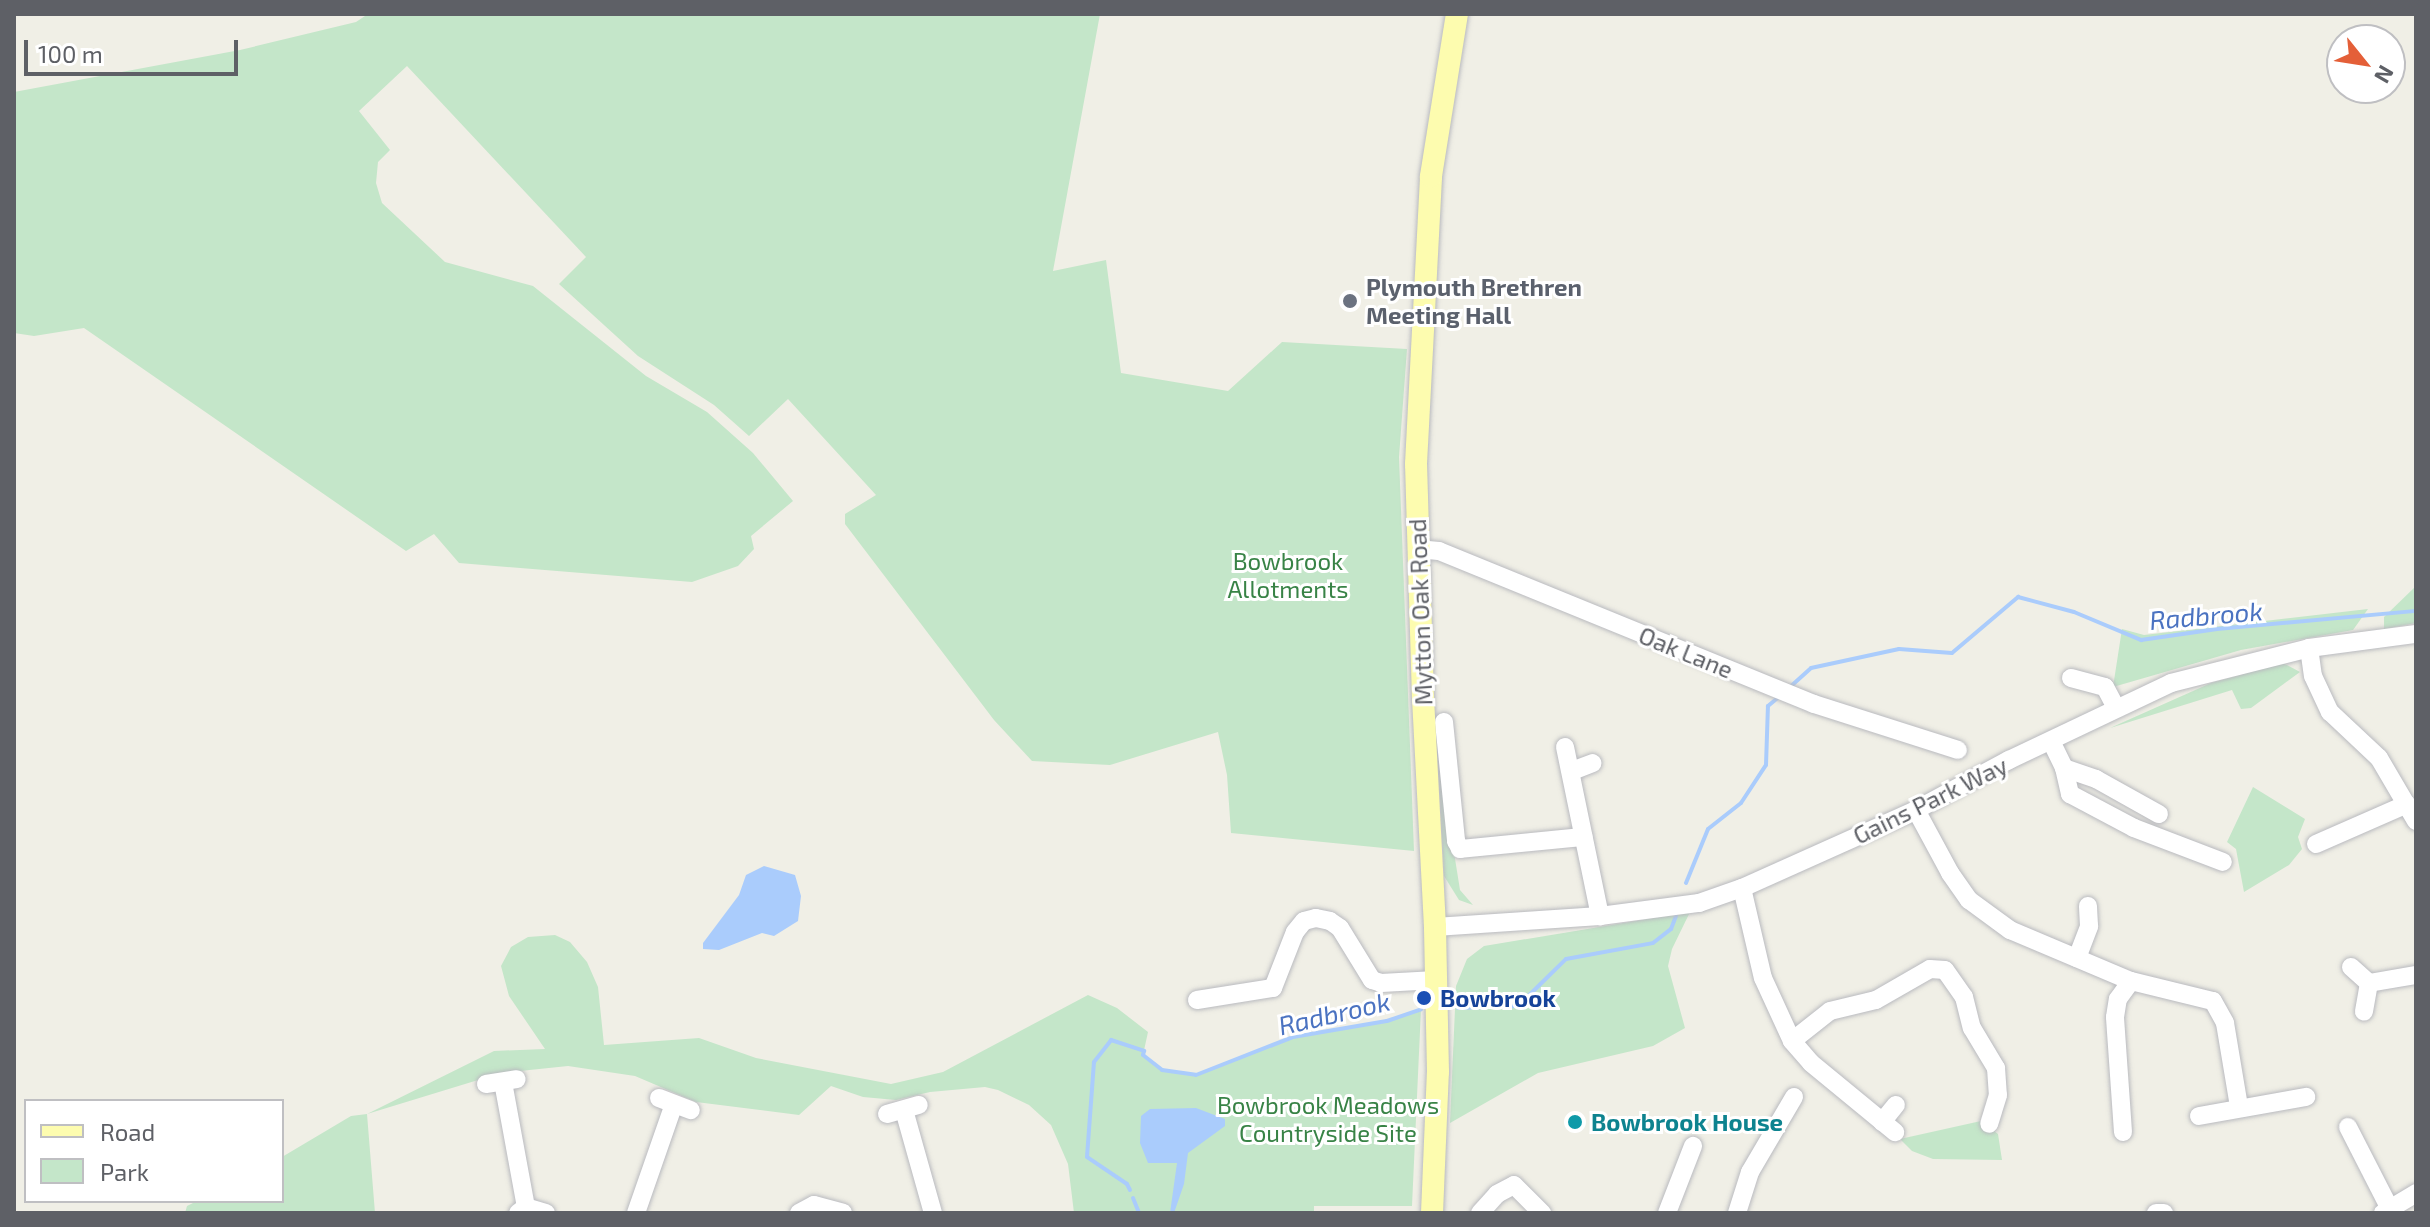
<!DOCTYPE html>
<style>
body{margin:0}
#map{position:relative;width:2430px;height:1227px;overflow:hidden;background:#f0efe6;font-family:"Exo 2",sans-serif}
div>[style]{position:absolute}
.green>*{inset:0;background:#c4e6c9}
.water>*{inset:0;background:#aaccfc}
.stream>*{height:4px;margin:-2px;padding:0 2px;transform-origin:2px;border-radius:2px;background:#aaccfc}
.roads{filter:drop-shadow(0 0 2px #b9babf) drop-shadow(0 0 2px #b9babf)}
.minor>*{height:18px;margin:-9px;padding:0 9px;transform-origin:9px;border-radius:9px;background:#fff}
.major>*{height:22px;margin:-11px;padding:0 11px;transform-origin:11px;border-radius:11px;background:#fdfcaf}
.dots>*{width:22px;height:22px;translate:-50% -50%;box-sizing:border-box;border:4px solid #fff;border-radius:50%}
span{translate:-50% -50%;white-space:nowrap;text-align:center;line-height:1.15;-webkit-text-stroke:6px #fff;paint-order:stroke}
.worship-label{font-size:24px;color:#5b616d;font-weight:700}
.left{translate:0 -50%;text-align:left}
.park-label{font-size:24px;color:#388346}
.street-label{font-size:24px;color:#5e6066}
.transit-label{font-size:24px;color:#164399;font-weight:700}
.culture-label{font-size:24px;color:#0d838f;font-weight:700}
.water-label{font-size:26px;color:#4b73c1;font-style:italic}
.frame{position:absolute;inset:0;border:16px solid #5e6066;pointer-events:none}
.legend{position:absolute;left:24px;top:1099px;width:260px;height:104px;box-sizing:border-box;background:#fff;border:2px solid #bfbfc2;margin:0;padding:10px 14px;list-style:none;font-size:24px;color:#5e6066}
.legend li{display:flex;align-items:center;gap:16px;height:40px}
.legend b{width:40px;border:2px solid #bfbfc2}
.north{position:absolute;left:2326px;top:24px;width:80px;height:80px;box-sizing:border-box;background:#fff;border:2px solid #bfbfc2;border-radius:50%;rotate:120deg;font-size:22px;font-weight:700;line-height:32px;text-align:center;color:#5e6066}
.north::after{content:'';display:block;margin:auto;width:28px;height:36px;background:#e45f38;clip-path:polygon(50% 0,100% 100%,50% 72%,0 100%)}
.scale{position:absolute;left:24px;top:40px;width:214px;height:36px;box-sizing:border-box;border:4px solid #5e6066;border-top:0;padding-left:10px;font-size:24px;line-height:28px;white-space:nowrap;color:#5e6066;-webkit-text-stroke:6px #fff;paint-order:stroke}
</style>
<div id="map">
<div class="green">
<i style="clip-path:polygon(368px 14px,1100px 14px,1053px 271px,1106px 260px,1121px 373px,1228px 391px,1282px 342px,1407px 349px,1399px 457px,1414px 851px,1231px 833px,1227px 775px,1218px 732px,1110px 765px,1032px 761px,994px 720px,845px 524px,845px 514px,876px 495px,788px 399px,749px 436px,714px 405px,638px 356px,559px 284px,586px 257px,407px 66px,359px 111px,390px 150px,378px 162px,376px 183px,382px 203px,445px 262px,533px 286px,646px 376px,707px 412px,753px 453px,793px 501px,751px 536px,754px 549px,738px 566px,692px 582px,459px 563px,434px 534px,406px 551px,84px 328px,34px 336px,14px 333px,14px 92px,240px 50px,356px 22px)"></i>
<i style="clip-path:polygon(2416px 586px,2416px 623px,2384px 629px,2384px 617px)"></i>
<i style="clip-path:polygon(2368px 609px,2353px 630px,2241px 650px,2113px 687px,2122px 629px,2144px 635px)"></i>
<i style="clip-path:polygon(2283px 663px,2300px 672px,2251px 708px,2241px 709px,2232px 690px,2110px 728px,2211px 683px)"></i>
<i style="clip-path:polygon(1438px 752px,1460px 890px,1473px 905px,1459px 900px,1444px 876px)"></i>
<i style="clip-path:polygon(2253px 787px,2305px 819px,2298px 837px,2302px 849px,2289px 865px,2244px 892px,2236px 849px,2227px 842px)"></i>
<i style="clip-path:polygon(1690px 912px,1672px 949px,1668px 966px,1685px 1028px,1653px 1046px,1538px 1073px,1450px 1123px,1456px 986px,1467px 959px,1484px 946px)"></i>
<i style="clip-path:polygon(555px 935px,570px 942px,587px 962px,598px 987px,604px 1045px,699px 1038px,756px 1058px,891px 1084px,943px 1072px,1088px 995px,1117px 1008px,1148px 1032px,1143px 1055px,1162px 1070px,1196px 1075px,1293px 1037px,1387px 1021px,1421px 1009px,1412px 1206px,1314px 1206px,1314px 1211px,1308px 1213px,1074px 1213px,1068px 1164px,1051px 1125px,1029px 1105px,998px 1090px,985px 1087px,930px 1092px,896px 1100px,863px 1097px,831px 1086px,799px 1115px,696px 1102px,635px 1076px,568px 1066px,501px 1073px,367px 1114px,375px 1213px,185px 1213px,187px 1206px,197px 1201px,282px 1201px,282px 1157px,351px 1116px,367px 1114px,494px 1051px,545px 1049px,509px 996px,501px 966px,511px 947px,528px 937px)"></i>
<i style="clip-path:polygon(1981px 1121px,1998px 1134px,2002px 1160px,1933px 1159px,1912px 1151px,1900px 1139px)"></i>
</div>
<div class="water">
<i style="clip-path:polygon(764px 866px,795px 875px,801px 896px,798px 921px,774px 936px,762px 933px,719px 950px,703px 949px,703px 943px,739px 895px,746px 875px)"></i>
<i style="clip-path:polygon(1196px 1108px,1225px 1119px,1225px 1126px,1188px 1153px,1184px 1184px,1174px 1213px,1170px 1213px,1177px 1163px,1148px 1163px,1140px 1143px,1141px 1116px,1150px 1109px)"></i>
</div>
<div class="stream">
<i style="left:1790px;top:687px;width:28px;rotate:-42deg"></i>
<i style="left:1811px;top:668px;width:90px;rotate:-12.2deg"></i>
<i style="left:1899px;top:649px;width:53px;rotate:4.3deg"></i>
<i style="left:1952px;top:653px;width:87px;rotate:-40.3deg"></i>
<i style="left:2018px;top:597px;width:58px;rotate:15deg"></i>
<i style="left:2074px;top:612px;width:73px;rotate:22.7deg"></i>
<i style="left:2141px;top:640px;width:77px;rotate:-8.2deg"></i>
<i style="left:2217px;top:629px;width:200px;rotate:-5.2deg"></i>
<i style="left:1686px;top:883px;width:58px;rotate:-67.8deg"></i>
<i style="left:1708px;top:829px;width:42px;rotate:-38.2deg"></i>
<i style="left:1741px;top:803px;width:45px;rotate:-56.7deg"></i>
<i style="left:1766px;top:765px;width:59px;rotate:-88.1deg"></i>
<i style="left:1768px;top:706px;width:16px;rotate:-40deg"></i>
<i style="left:1458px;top:1008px;width:60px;rotate:-1.9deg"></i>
<i style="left:1518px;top:1006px;width:67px;rotate:-44.4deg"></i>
<i style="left:1566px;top:959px;width:88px;rotate:-10.4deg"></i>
<i style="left:1653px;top:943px;width:23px;rotate:-38deg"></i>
<i style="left:1671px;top:929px;width:14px;rotate:-69deg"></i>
<i style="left:1130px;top:1190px;width:7px;rotate:-117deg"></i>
<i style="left:1127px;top:1184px;width:48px;rotate:-146deg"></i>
<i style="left:1087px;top:1157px;width:95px;rotate:-85.8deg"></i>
<i style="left:1094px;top:1062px;width:28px;rotate:-52deg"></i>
<i style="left:1111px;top:1040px;width:35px;rotate:18deg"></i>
<i style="left:1144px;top:1051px;width:4px;rotate:104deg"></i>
<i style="left:1143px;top:1055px;width:24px;rotate:38deg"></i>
<i style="left:1162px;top:1070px;width:34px;rotate:8deg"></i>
<i style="left:1196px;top:1075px;width:104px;rotate:-21.4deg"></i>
<i style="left:1293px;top:1037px;width:95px;rotate:-9.7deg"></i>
<i style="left:1387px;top:1021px;width:36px;rotate:-19deg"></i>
<i style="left:1133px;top:1198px;width:16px;rotate:68deg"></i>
</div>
<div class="roads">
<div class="minor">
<i style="left:1417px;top:549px;width:22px;rotate:5deg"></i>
<i style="left:1439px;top:551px;width:405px;rotate:22.2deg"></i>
<i style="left:1814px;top:704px;width:151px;rotate:17.7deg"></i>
<i style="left:2309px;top:648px;width:28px;rotate:82deg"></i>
<i style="left:2313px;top:676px;width:40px;rotate:65deg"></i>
<i style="left:2330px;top:712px;width:67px;rotate:43.2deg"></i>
<i style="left:2379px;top:758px;width:73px;rotate:59.6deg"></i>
<i style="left:2071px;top:678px;width:35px;rotate:15deg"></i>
<i style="left:2105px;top:687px;width:24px;rotate:62deg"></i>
<i style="left:1444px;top:722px;width:120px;rotate:84.2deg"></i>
<i style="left:1456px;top:841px;width:9px;rotate:63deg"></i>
<i style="left:1460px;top:849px;width:124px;rotate:-5.6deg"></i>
<i style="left:2051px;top:741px;width:30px;rotate:64deg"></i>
<i style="left:2064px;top:768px;width:27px;rotate:77deg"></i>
<i style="left:2070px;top:794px;width:72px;rotate:28deg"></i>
<i style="left:2134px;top:828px;width:95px;rotate:20.9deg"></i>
<i style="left:1565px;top:747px;width:173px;rotate:78.3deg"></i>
<i style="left:2064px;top:768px;width:34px;rotate:19deg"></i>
<i style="left:2096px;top:779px;width:72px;rotate:29.1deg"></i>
<i style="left:1572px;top:771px;width:22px;rotate:-21deg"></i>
<i style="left:1916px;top:810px;width:72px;rotate:61.6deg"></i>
<i style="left:1950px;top:873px;width:33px;rotate:55deg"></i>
<i style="left:1969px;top:900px;width:51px;rotate:36.2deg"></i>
<i style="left:2010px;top:930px;width:131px;rotate:22.9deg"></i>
<i style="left:2131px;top:981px;width:84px;rotate:13.7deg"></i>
<i style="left:2213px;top:1001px;width:25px;rotate:61deg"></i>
<i style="left:2225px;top:1023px;width:85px;rotate:80.5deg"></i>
<i style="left:2316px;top:844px;width:99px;rotate:-23.7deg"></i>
<i style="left:1742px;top:888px;width:92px;rotate:76.9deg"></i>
<i style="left:1763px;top:978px;width:69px;rotate:65.3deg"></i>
<i style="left:1792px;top:1041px;width:29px;rotate:49deg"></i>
<i style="left:1811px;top:1063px;width:109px;rotate:39.4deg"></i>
<i style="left:1435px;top:927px;width:165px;rotate:-3.8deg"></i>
<i style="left:1600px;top:916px;width:100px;rotate:-7.5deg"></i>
<i style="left:1699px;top:903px;width:46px;rotate:-19.2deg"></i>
<i style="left:1742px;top:888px;width:191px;rotate:-24.1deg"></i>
<i style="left:1916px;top:810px;width:106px;rotate:-28.3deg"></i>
<i style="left:2009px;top:760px;width:179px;rotate:-25.4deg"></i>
<i style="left:2171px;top:683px;width:142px;rotate:-14.2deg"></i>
<i style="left:2309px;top:648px;width:108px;rotate:-7.5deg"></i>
<i style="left:2077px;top:958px;width:34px;rotate:-69deg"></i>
<i style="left:2089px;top:926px;width:20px;rotate:-93deg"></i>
<i style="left:2351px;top:967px;width:24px;rotate:42deg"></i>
<i style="left:2369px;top:983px;width:29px;rotate:100deg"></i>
<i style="left:2369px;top:983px;width:48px;rotate:-9.7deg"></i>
<i style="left:1197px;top:1000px;width:77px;rotate:-9deg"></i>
<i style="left:1273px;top:988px;width:60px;rotate:-68.6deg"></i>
<i style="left:1295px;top:932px;width:14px;rotate:-51deg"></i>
<i style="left:1304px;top:921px;width:12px;rotate:-14deg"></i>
<i style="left:1316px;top:918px;width:14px;rotate:12deg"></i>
<i style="left:1330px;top:921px;width:12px;rotate:35deg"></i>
<i style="left:1340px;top:928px;width:61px;rotate:58.4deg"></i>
<i style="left:1372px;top:980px;width:9px;rotate:18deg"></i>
<i style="left:1381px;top:983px;width:55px;rotate:-3.1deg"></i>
<i style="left:1792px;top:1041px;width:48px;rotate:-38.3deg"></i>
<i style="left:1830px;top:1011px;width:47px;rotate:-13.4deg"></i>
<i style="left:1876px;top:1000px;width:62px;rotate:-29.9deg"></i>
<i style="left:1930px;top:969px;width:15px;rotate:4deg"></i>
<i style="left:1945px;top:970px;width:33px;rotate:55deg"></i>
<i style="left:1964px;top:997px;width:32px;rotate:76deg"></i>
<i style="left:1972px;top:1028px;width:47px;rotate:59deg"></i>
<i style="left:1996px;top:1068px;width:27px;rotate:86deg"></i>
<i style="left:1998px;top:1095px;width:30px;rotate:107deg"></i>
<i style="left:503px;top:1082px;width:127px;rotate:79.6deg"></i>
<i style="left:486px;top:1084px;width:31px;rotate:-9deg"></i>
<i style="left:659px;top:1098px;width:34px;rotate:21deg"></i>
<i style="left:904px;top:1110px;width:107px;rotate:74.3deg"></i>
<i style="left:887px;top:1114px;width:33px;rotate:-16deg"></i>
<i style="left:2199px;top:1116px;width:109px;rotate:-10.1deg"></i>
<i style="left:1882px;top:1122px;width:22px;rotate:-51deg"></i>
<i style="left:2348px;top:1127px;width:92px;rotate:62.9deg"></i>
<i style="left:2123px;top:1132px;width:115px;rotate:-94deg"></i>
<i style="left:2115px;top:1017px;width:18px;rotate:-81deg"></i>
<i style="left:2118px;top:999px;width:22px;rotate:-54deg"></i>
<i style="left:518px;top:1213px;width:10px;rotate:-37deg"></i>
<i style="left:526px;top:1207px;width:21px;rotate:17deg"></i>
<i style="left:636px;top:1213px;width:115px;rotate:-70.8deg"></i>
<i style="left:799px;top:1213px;width:17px;rotate:-28deg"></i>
<i style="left:814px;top:1205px;width:30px;rotate:15deg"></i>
<i style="left:1480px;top:1213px;width:25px;rotate:-48deg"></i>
<i style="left:1497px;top:1194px;width:19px;rotate:-28deg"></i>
<i style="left:1514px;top:1185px;width:40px;rotate:45deg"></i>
<i style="left:1667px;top:1213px;width:72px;rotate:-68.8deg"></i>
<i style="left:1737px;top:1213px;width:43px;rotate:-72.4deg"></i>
<i style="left:1750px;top:1172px;width:87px;rotate:-59.6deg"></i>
<i style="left:2156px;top:1213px;width:8px"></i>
<i style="left:2383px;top:1213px;width:39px;rotate:-31deg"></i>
</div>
<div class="major">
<i style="left:1432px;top:1213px;width:141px;rotate:-87.6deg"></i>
<i style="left:1438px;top:1072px;width:145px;rotate:-91.2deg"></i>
<i style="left:1435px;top:927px;width:228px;rotate:-93deg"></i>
<i style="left:1423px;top:699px;width:235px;rotate:-91.7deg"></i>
<i style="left:1416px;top:464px;width:288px;rotate:-87deg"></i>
<i style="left:1431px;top:176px;width:164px;rotate:-80.9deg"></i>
</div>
</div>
<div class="dots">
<i style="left:1350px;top:301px;background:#6b7280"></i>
<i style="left:1424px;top:998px;background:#1a4fb4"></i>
<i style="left:1575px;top:1122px;background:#0f9aa8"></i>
</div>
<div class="worship-label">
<span class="left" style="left:1366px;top:301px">Plymouth Brethren<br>Meeting Hall</span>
</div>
<div class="park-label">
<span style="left:1288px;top:575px">Bowbrook<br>Allotments</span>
<span style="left:1328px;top:1119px">Bowbrook Meadows<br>Countryside Site</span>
</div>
<div class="street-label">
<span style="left:1420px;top:612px;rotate:-92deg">Mytton Oak Road</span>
<span style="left:1686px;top:652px;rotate:22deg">Oak Lane</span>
<span style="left:1930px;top:800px;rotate:-26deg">Gains Park Way</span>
</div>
<div class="transit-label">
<span class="left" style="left:1440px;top:998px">Bowbrook</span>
</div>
<div class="culture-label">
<span class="left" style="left:1591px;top:1122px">Bowbrook House</span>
</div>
<div class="water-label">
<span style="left:2206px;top:615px;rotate:-5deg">Radbrook</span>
<span style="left:1334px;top:1013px;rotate:-13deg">Radbrook</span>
</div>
<div class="frame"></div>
<ul class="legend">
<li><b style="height:10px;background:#fdfcaf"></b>Road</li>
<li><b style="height:22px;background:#c4e6c9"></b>Park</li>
</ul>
<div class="north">N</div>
<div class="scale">100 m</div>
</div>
